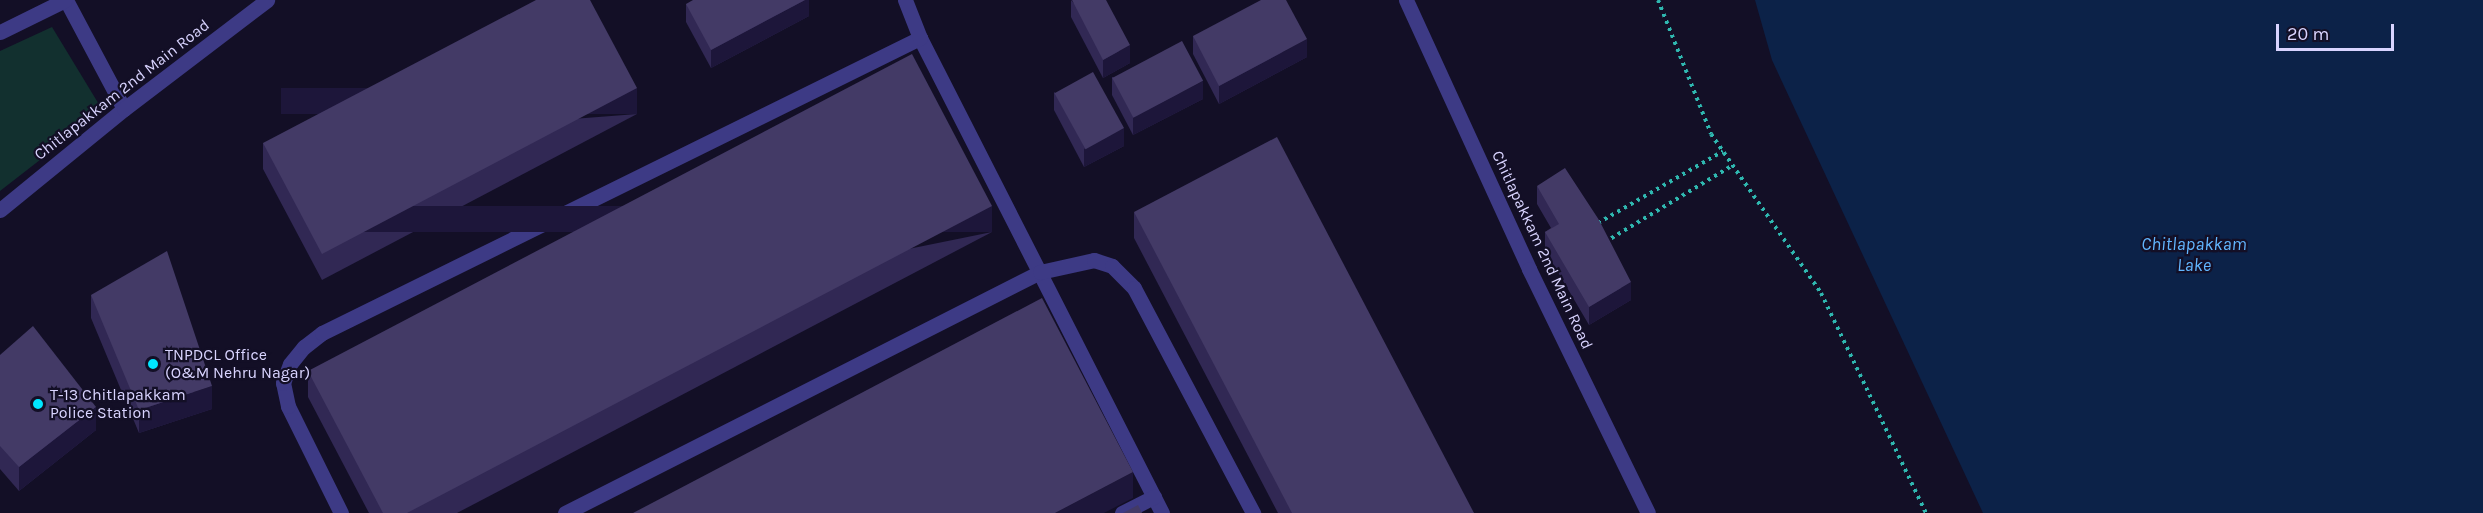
<!DOCTYPE html>
<style>
body{margin:0}
#map{position:relative;width:2483px;height:513px;overflow:hidden;background:#130f26;font-family:Karla,sans-serif}
div>[style]{position:absolute}
.green>*{inset:0;background:#12302f}
.water>*{inset:0;background:#0c2248}
.path>*{height:4px;margin-top:-2px;transform-origin:0;background:repeating-linear-gradient(90deg,#2fb8b0 0 3px,transparent 0 7.5px)}
.service>*{height:15px;margin:-7.5px;padding:0 7.5px;transform-origin:7.5px;border-radius:7.5px;background:#3d3a85}
.minor>*{height:15px;margin:-7.5px;padding:0 7.5px;transform-origin:7.5px;border-radius:7.5px;background:#3d3a85}
.tertiary>*{height:15px;margin:-7.5px;padding:0 7.5px;transform-origin:7.5px;border-radius:7.5px;background:#3d3a85}
.wall>*{inset:0;background:#312854}
.shaded-wall>*{inset:0;background:#1d163a;transform-origin:0 0}
.building>*{inset:0;background:#433a66;transform-origin:0 0}
.dots>*{width:16px;height:16px;translate:-50% -50%;box-sizing:border-box;border:3px solid #130f26;border-radius:50%}
span{translate:-50% -50%;white-space:nowrap;text-align:center;line-height:1.15;-webkit-text-stroke:4.5px #130f26;paint-order:stroke}
.street-label{font-size:16px;color:#d9d4ff}
.poi-label{font-size:16px;color:#d9d4ff}
.left{translate:0 -50%;text-align:left}
.water-label{font-size:18px;color:#62b6ff;font-style:italic}
.scale{position:absolute;left:2276px;top:24px;width:118px;height:27px;box-sizing:border-box;border:3px solid #d9d4ff;border-top:0;padding-left:8px;font-size:18px;line-height:21px;white-space:nowrap;color:#d9d4ff;-webkit-text-stroke:4px #130f26;paint-order:stroke}
</style>
<div id="map">
<div class="green">
<i style="clip-path:polygon(52px 27px,103px 111px,0 191px,0 51px)"></i>
</div>
<div class="water">
<i style="clip-path:polygon(1755px 0,2483px 0,2483px 513px,1983px 513px,1772px 60px)"></i>
</div>
<div class="path">
<i style="left:1658px;top:0;width:144px;rotate:68.4deg"></i>
<i style="left:1711px;top:134px;width:193px;rotate:55.3deg"></i>
<i style="left:1821px;top:293px;width:244px;rotate:64.5deg"></i>
<i style="left:1598px;top:223px;width:144px;rotate:-29.9deg"></i>
<i style="left:1605px;top:242px;width:149px;rotate:-31deg"></i>
</div>
<div class="service">
<i style="left:920px;top:38px;width:533px;rotate:63deg"></i>
<i style="left:341px;top:513px;width:119px;rotate:-116.4deg"></i>
<i style="left:288px;top:406px;width:24px;rotate:-102deg"></i>
<i style="left:283px;top:383px;width:20px;rotate:-70deg"></i>
<i style="left:290px;top:364px;width:22px;rotate:-51deg"></i>
<i style="left:304px;top:347px;width:23px;rotate:-38deg"></i>
<i style="left:322px;top:333px;width:667px;rotate:-26.26deg"></i>
<i style="left:920px;top:38px;width:41px;rotate:-111.5deg"></i>
<i style="left:565px;top:513px;width:533px;rotate:-26.9deg"></i>
<i style="left:1040px;top:272px;width:55px;rotate:-12.5deg"></i>
<i style="left:1094px;top:260px;width:19px;rotate:18deg"></i>
<i style="left:1112px;top:266px;width:31px;rotate:45deg"></i>
<i style="left:1134px;top:288px;width:255px;rotate:62.1deg"></i>
<i style="left:1122px;top:513px;width:36px;rotate:-27deg"></i>
</div>
<div class="minor">
<i style="left:66px;top:0;width:123px;rotate:62deg"></i>
<i style="left:0;top:32px;width:72px;rotate:-26.2deg"></i>
</div>
<div class="tertiary">
<i style="left:1406px;top:0;width:296px;rotate:65.4deg"></i>
<i style="left:1529px;top:269px;width:271px;rotate:64deg"></i>
<i style="left:0;top:210px;width:160px;rotate:-39.2deg"></i>
<i style="left:124px;top:109px;width:180px;rotate:-37.3deg"></i>
</div>
<div class="wall">
<i style="clip-path:polygon(809px 0,809px 16px,711px 68px,686px 22px,686px 4px)"></i>
<i style="clip-path:polygon(1071px 0,1130px 63px,1103px 78px,1071px 17px)"></i>
<i style="clip-path:polygon(1193px 36px,1307px 57px,1219px 104px,1193px 54px)"></i>
<i style="clip-path:polygon(1112px 77px,1203px 99px,1133px 135px,1112px 95px)"></i>
<i style="clip-path:polygon(1054px 92px,1124px 146px,1084px 167px,1054px 110px)"></i>
<i style="clip-path:polygon(637px 114px,322px 280px,263px 169px,263px 143px)"></i>
<i style="clip-path:polygon(1537px 186px,1631px 300px,1589px 325px,1545px 250px,1545px 232px,1551px 228px,1537px 204px)"></i>
<i style="clip-path:polygon(1134px 212px,1474px 513px,1278px 513px,1134px 238px)"></i>
<i style="clip-path:polygon(992px 232px,457px 513px,369px 513px,308px 397px,308px 371px)"></i>
<i style="clip-path:polygon(91px 295px,212px 409px,139px 433px,91px 318px)"></i>
<i style="clip-path:polygon(0 355px,96px 430px,19px 491px,0 469px)"></i>
</div>
<div class="shaded-wall">
<i style="clip-path:polygon(805px 0,809px 0,809px 16px,711px 68px,711px 50px)"></i>
<i style="clip-path:polygon(1307px 39px,1307px 57px,1219px 104px,1219px 86px)"></i>
<i style="clip-path:polygon(1130px 45px,1130px 63px,1103px 78px,1103px 60px)"></i>
<i style="clip-path:polygon(1203px 81px,1203px 99px,1133px 135px,1133px 117px)"></i>
<i style="left:637px;top:88px;width:26px;height:356px;rotate:90deg"></i>
<i style="clip-path:polygon(1124px 128px,1124px 146px,1084px 167px,1084px 149px)"></i>
<i style="left:992px;top:206px;width:26px;height:661px;rotate:90deg"></i>
<i style="clip-path:polygon(1631px 282px,1631px 300px,1589px 325px,1589px 307px)"></i>
<i style="clip-path:polygon(212px 386px,212px 409px,139px 433px,139px 410px)"></i>
<i style="clip-path:polygon(96px 407px,96px 430px,19px 491px,19px 467px)"></i>
<i style="clip-path:polygon(1133px 472px,1133px 498px,1104px 513px,1055px 513px)"></i>
</div>
<div class="building">
<i style="clip-path:polygon(536px 0,590px 0,637px 88px,322px 254px,263px 143px)"></i>
<i style="clip-path:polygon(693px 0,805px 0,711px 50px,686px 4px)"></i>
<i style="clip-path:polygon(1072px 0,1106px 0,1130px 45px,1103px 60px)"></i>
<i style="clip-path:polygon(1261px 0,1286px 0,1307px 39px,1219px 86px,1193px 36px)"></i>
<i style="left:1182px;top:41px;width:45px;height:79px;rotate:62deg"></i>
<i style="clip-path:polygon(912px 54px,992px 206px,407px 513px,383px 513px,308px 371px)"></i>
<i style="left:1093px;top:72px;width:64px;height:44px;rotate:61deg"></i>
<i style="clip-path:polygon(1277px 137px,1474px 513px,1292px 513px,1134px 212px)"></i>
<i style="clip-path:polygon(1565px 168px,1599px 220px,1631px 282px,1589px 307px,1545px 232px,1559px 224px,1537px 186px)"></i>
<i style="clip-path:polygon(167px 251px,212px 386px,139px 410px,91px 295px)"></i>
<i style="clip-path:polygon(1042px 298px,1133px 472px,1055px 513px,633px 513px)"></i>
<i style="clip-path:polygon(33px 326px,96px 407px,19px 467px,0 446px,0 355px)"></i>
<i style="clip-path:polygon(1138px 505px,1142px 513px,1123px 513px)"></i>
</div>
<div class="dots">
<i style="left:153px;top:364px;background:#00e5ff"></i>
<i style="left:38px;top:404px;background:#00e5ff"></i>
</div>
<div class="street-label">
<span style="left:122px;top:90px;rotate:-38deg">Chitlapakkam 2nd Main Road</span>
<span style="left:1542px;top:250px;rotate:65deg">Chitlapakkam 2nd Main Road</span>
</div>
<div class="poi-label">
<span class="left" style="left:165px;top:364px">TNPDCL Office<br>(O&amp;M Nehru Nagar)</span>
<span class="left" style="left:50px;top:404px">T-13 Chitlapakkam<br>Police Station</span>
</div>
<div class="water-label">
<span style="left:2194px;top:255px">Chitlapakkam<br>Lake</span>
</div>
<div class="scale">20 m</div>
</div>
